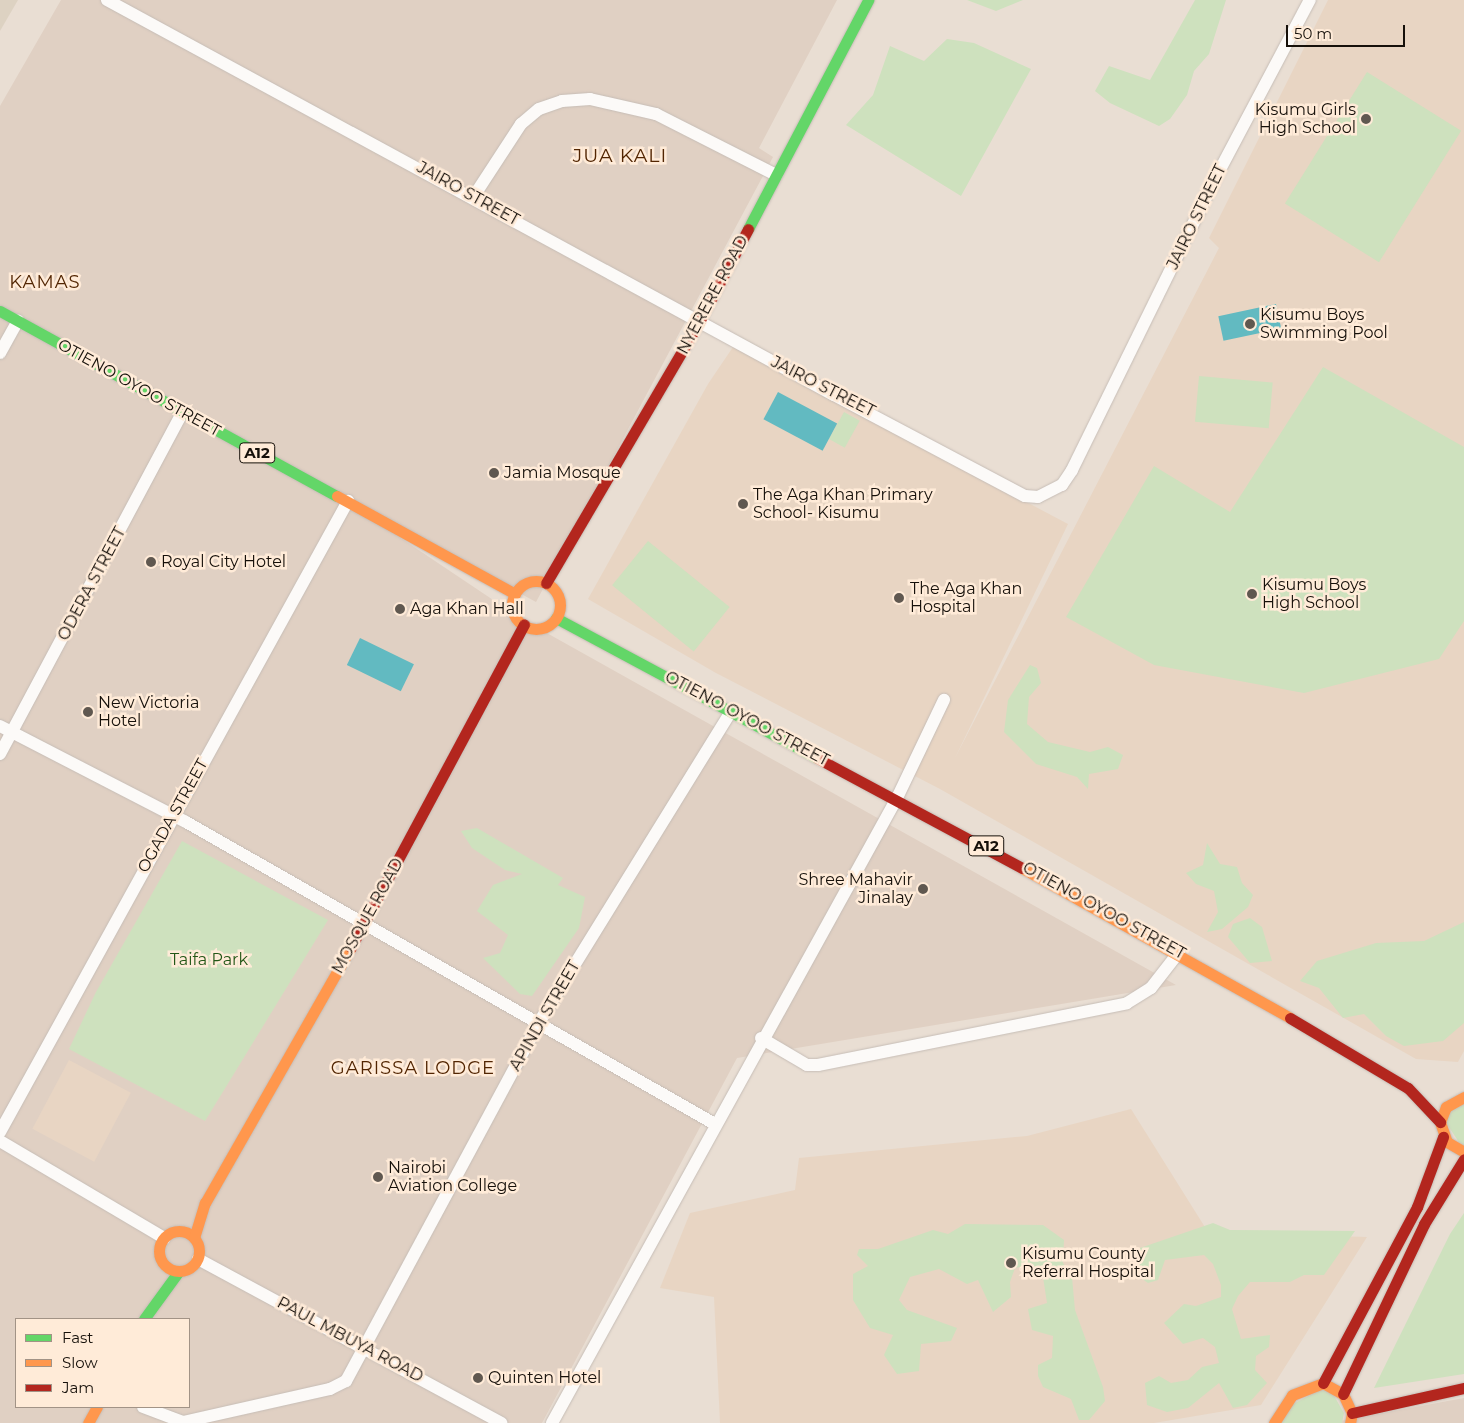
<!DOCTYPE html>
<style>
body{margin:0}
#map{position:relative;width:1464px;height:1423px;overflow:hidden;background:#e9ded3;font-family:Montserrat,sans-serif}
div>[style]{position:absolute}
.commercial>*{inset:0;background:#e0d0c3}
.industrial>*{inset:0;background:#ddd2c2}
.built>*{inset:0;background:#e8d5c3;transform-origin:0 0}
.green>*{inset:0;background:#cee1be;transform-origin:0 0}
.water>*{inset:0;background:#62bac1;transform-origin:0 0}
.roads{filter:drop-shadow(0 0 1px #c6bdb6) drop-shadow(0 0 1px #c6bdb6)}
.street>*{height:12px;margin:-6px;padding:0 6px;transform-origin:6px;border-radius:6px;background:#fcfaf8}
.fast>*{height:11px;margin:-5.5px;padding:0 5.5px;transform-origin:5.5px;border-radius:5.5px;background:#63d668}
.slow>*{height:11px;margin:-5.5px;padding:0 5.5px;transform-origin:5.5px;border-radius:5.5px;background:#ff974d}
.slow>.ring{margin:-5.5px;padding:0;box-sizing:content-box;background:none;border:11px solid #ff974d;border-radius:50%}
.jam>*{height:11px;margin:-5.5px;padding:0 5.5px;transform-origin:5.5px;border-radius:5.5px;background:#b3261e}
.dots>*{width:14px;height:14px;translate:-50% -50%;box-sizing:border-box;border:2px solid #ffebd8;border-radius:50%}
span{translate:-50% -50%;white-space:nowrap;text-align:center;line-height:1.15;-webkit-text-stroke:5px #ffebd8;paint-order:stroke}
.shield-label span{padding:1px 4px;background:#ffebd8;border:1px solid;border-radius:4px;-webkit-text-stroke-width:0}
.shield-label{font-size:15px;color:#16100a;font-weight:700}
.poi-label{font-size:16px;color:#16100a}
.right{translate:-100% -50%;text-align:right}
.left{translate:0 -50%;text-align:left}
.street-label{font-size:16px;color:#16100a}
.park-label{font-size:16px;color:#235716}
.neighbourhood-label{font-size:18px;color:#522502;letter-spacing:1px}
.quarter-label{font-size:19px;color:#522502;letter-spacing:1px}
.legend{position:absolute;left:15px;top:1318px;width:175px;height:90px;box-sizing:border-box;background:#ffebd8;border:1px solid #a29386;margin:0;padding:6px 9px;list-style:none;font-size:15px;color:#16100a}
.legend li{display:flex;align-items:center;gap:10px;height:25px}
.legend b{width:25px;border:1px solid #a29386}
.scale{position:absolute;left:1286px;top:25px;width:119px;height:22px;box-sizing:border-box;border:2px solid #16100a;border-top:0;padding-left:6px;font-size:15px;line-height:18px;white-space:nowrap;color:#16100a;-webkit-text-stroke:4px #ffebd8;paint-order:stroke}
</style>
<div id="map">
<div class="commercial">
<i style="clip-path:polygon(evenodd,61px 0,837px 0,759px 148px,773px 157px,536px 602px,58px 342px,347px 502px,520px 618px,1176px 985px,737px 1058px,542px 1423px,0 1423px,0 106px,61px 0,16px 1319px,189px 1319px,189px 1407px,16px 1407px,16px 1319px)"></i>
<i style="clip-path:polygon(1464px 1398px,1464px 1423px,1339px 1423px,1340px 1421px)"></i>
</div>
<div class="industrial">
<i style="clip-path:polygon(0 0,18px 0,0 31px)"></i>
</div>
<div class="built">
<i style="clip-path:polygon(1328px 0,1464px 0,1464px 1051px,1458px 1062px,1416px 1059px,940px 789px,716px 673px,588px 599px,708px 384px,733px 347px,1068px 524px,955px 758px,1219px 248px,1209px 238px)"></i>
<i style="left:69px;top:1060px;width:70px;height:78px;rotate:28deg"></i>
<i style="clip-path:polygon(1131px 1109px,1208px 1232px,1367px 1237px,1261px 1405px,1154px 1423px,720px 1423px,714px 1297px,660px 1288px,690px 1213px,795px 1190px,799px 1158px,1027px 1136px)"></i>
</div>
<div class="green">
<i style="clip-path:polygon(967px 0,1023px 0,996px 11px)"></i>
<i style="clip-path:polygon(1195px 0,1226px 0,1209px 54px,1194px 71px,1187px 95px,1170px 119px,1159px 126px,1110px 103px,1095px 91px,1109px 66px,1150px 80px)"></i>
<i style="clip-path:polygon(947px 39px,974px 43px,1031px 69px,961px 196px,846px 125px,873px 95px,890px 46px,924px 61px)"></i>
<i style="left:1367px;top:72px;width:111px;height:155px;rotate:32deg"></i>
<i style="clip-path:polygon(1323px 367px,1464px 447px,1464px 621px,1439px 659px,1304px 693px,1154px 665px,1066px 617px,1154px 466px,1230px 512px)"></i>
<i style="left:1199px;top:376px;width:74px;height:46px;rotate:5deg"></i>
<i style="left:844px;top:412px;width:18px;height:31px;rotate:29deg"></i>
<i style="left:648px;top:541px;width:105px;height:57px;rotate:39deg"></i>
<i style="clip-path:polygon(1030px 665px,1037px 668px,1041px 683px,1029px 697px,1027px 724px,1048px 742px,1090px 752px,1108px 747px,1123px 755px,1118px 769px,1089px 774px,1088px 789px,1077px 777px,1036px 764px,1004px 732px,1008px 700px)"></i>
<i style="clip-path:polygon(477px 828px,563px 878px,558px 885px,585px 897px,579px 928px,532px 996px,520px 994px,483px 958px,500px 953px,508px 935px,477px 911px,493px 885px,522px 874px,505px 870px,472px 848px,461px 831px)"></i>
<i style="clip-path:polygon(182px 841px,328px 920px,205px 1121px,69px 1049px,96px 992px)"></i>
<i style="clip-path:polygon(1207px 843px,1220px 864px,1237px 867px,1242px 883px,1253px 895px,1248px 907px,1222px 929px,1207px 932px,1218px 912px,1214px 891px,1196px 884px,1186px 873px,1203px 865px)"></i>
<i style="clip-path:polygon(1250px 918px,1262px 927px,1272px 961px,1250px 963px,1228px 937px,1233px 924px)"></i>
<i style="clip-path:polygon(1464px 922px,1464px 1023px,1443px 1041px,1404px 1046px,1386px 1036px,1364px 1014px,1343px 1018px,1319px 988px,1300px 981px,1317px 961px,1376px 943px,1424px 941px)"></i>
<i style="clip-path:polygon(1464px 1100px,1464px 1150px,1443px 1118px)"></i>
<i style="clip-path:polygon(1464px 1213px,1464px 1374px,1374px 1388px,1450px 1234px)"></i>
<i style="clip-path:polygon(1213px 1223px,1230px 1230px,1355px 1231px,1324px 1275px,1304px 1275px,1290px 1282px,1250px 1282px,1238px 1296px,1232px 1309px,1241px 1339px,1270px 1335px,1269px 1347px,1256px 1356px,1255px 1370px,1267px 1383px,1247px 1405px,1233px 1408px,1219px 1383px,1188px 1408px,1167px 1412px,1147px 1405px,1145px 1383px,1159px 1376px,1171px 1383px,1188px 1380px,1202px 1367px,1219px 1363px,1215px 1347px,1203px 1338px,1183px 1344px,1164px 1323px,1184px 1304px,1196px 1306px,1221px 1297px,1221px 1285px,1213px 1264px,1204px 1255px,1165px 1260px,1158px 1280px,1148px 1283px,1138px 1276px,1140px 1248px)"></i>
<i style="clip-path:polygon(965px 1224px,1043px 1225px,1064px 1240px,1063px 1263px,1072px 1277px,1075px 1310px,1103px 1387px,1105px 1401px,1089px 1420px,1079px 1420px,1071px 1399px,1043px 1387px,1038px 1376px,1038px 1365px,1052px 1358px,1053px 1336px,1032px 1330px,1028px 1309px,1047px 1303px,1043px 1277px,1030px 1265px,1015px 1268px,1010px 1282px,1011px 1297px,993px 1312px,978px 1280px,967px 1284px,939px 1269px,910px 1277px,899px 1300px,907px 1310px,957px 1328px,951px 1341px,921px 1344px,919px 1371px,897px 1374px,884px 1355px,893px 1335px,870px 1328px,853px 1300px,853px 1274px,868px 1266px,857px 1255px,859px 1249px,878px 1249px,933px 1230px,948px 1234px)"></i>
<i style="clip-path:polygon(1322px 1389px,1333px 1394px,1344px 1413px,1342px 1423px,1280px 1423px,1293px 1404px)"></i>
</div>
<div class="water">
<i style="left:1276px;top:304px;width:25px;height:59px;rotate:78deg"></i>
<i style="left:778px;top:392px;width:67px;height:31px;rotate:28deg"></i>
<i style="left:360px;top:638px;width:60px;height:30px;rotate:26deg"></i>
</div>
<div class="roads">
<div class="street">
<i style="left:107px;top:0;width:827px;rotate:28.52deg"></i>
<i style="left:834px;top:395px;width:216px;rotate:27.9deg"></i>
<i style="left:1025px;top:496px;width:13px;rotate:4deg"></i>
<i style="left:1038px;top:497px;width:27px;rotate:-27deg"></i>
<i style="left:1062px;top:485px;width:18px;rotate:-56deg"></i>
<i style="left:1072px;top:470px;width:322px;rotate:-63.8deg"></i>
<i style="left:1214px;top:181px;width:205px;rotate:-62.1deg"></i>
<i style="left:474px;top:196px;width:86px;rotate:-56.9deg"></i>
<i style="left:521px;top:124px;width:23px;rotate:-40deg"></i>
<i style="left:539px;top:109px;width:24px;rotate:-19deg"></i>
<i style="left:562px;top:101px;width:28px;rotate:-4deg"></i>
<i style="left:590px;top:99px;width:68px;rotate:12.8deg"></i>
<i style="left:656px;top:114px;width:135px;rotate:26.9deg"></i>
<i style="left:0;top:353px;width:37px;rotate:-61deg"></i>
<i style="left:0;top:726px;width:209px;rotate:27.3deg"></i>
<i style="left:186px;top:822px;width:607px;rotate:29.73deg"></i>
<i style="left:0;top:754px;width:387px;rotate:-61.9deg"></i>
<i style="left:761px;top:1038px;width:53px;rotate:30.4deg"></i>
<i style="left:807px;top:1065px;width:11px"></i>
<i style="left:818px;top:1065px;width:315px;rotate:-11.3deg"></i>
<i style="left:1127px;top:1003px;width:28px;rotate:-32deg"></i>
<i style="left:1151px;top:988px;width:46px;rotate:-52.1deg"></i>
<i style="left:0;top:1132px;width:721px;rotate:-61.12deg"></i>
<i style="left:0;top:1141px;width:191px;rotate:30.6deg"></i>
<i style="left:198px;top:1259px;width:345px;rotate:28.4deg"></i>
<i style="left:143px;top:1407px;width:43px;rotate:20.6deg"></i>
<i style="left:183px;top:1422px;width:151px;rotate:-12.7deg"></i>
<i style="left:330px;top:1389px;width:18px;rotate:-27deg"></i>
<i style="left:346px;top:1381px;width:405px;rotate:-61.7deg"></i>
<i style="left:538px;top:1024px;width:368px;rotate:-58.3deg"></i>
<i style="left:552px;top:1423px;width:714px;rotate:-61.1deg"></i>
<i style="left:897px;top:798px;width:109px;rotate:-64.4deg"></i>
</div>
<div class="fast">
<i style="left:748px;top:229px;width:259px;rotate:-62.3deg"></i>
<i style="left:0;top:311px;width:384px;rotate:28.8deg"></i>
<i style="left:556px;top:618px;width:296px;rotate:28.2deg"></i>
<i style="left:144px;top:1319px;width:59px;rotate:-53.9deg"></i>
</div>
<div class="slow">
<i style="left:337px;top:496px;width:203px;rotate:28.8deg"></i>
<i class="ring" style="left:512px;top:581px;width:37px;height:37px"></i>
<i style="left:1022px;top:868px;width:307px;rotate:29.2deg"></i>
<i style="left:1464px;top:1097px;width:21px;rotate:151deg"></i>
<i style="left:1446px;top:1107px;width:16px;rotate:112deg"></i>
<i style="left:1440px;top:1122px;width:21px;rotate:71deg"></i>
<i style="left:1447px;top:1142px;width:20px;rotate:30deg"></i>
<i class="ring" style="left:159px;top:1231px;width:29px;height:29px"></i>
<i style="left:194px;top:1238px;width:37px;rotate:-73deg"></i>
<i style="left:205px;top:1203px;width:295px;rotate:-60.3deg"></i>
<i style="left:88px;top:1423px;width:18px;rotate:-61deg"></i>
<i style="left:1274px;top:1423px;width:33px;rotate:-57deg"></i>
<i style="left:1292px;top:1395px;width:33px;rotate:-21deg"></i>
<i style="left:1323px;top:1383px;width:23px;rotate:29deg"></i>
<i style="left:1343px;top:1394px;width:21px;rotate:65deg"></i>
<i style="left:1352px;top:1413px;width:10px;rotate:101deg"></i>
</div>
<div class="jam">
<i style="left:546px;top:583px;width:303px;rotate:-59.6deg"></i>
<i style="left:699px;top:322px;width:105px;rotate:-62.2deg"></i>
<i style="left:817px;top:758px;width:233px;rotate:28.2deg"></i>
<i style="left:351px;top:947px;width:366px;rotate:-61.8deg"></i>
<i style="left:1290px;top:1018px;width:137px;rotate:30.7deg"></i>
<i style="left:1408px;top:1088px;width:47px;rotate:46.7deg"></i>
<i style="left:1323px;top:1383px;width:200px;rotate:-61.9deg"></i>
<i style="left:1417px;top:1207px;width:75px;rotate:-69.6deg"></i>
<i style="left:1343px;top:1394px;width:188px;rotate:-64.5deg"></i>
<i style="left:1424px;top:1224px;width:76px;rotate:-58.4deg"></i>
<i style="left:1352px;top:1413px;width:115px;rotate:-12.6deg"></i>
</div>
</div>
<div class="dots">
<i style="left:1366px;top:119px;background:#605850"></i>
<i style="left:1250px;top:324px;background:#605850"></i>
<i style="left:494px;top:473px;background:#605850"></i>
<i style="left:743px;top:504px;background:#605850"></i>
<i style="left:151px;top:562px;background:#605850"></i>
<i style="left:1252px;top:594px;background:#605850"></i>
<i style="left:899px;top:598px;background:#605850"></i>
<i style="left:400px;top:609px;background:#605850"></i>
<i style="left:88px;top:712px;background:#605850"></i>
<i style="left:923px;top:889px;background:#605850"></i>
<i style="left:378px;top:1177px;background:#605850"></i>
<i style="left:1011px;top:1263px;background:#605850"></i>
<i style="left:478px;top:1378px;background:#605850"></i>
</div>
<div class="shield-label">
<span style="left:257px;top:453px">A12</span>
<span style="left:986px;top:846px">A12</span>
</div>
<div class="poi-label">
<span class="right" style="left:1356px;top:119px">Kisumu Girls<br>High School</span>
<span class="left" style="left:1260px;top:324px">Kisumu Boys<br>Swimming Pool</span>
<span class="left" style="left:504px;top:473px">Jamia Mosque</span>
<span class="left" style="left:753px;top:504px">The Aga Khan Primary<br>School- Kisumu</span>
<span class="left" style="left:161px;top:562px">Royal City Hotel</span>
<span class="left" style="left:1262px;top:594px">Kisumu Boys<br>High School</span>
<span class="left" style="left:910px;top:598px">The Aga Khan<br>Hospital</span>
<span class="left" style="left:410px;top:609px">Aga Khan Hall</span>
<span class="left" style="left:98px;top:712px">New Victoria<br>Hotel</span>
<span class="right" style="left:913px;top:889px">Shree Mahavir<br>Jinalay</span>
<span class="left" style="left:388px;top:1177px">Nairobi<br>Aviation College</span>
<span class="left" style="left:1022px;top:1263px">Kisumu County<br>Referral Hospital</span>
<span class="left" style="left:488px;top:1378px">Quinten Hotel</span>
</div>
<div class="street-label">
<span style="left:468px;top:194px;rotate:29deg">JAIRO STREET</span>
<span style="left:1197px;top:217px;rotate:-64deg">JAIRO STREET</span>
<span style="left:713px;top:295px;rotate:-62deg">NYERERE ROAD</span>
<span style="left:823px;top:387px;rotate:27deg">JAIRO STREET</span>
<span style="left:139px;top:388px;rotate:29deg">OTIENO OYOO STREET</span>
<span style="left:92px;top:584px;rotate:-62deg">ODERA STREET</span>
<span style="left:747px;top:719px;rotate:28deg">OTIENO OYOO STREET</span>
<span style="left:173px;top:816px;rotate:-61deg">OGADA STREET</span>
<span style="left:1104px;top:911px;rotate:29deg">OTIENO OYOO STREET</span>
<span style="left:368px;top:916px;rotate:-61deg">MOSQUE ROAD</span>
<span style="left:545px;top:1016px;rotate:-60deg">APINDI STREET</span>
<span style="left:350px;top:1340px;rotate:28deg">PAUL MBUYA ROAD</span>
</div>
<div class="park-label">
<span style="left:209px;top:960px">Taifa Park</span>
</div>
<div class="neighbourhood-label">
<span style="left:45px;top:282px">KAMAS</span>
<span style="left:413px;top:1068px">GARISSA LODGE</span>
</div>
<div class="quarter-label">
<span style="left:620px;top:156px">JUA KALI</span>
</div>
<ul class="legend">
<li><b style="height:6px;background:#63d668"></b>Fast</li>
<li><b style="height:6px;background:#ff974d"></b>Slow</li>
<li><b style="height:6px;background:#b3261e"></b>Jam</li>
</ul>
<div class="scale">50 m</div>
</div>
